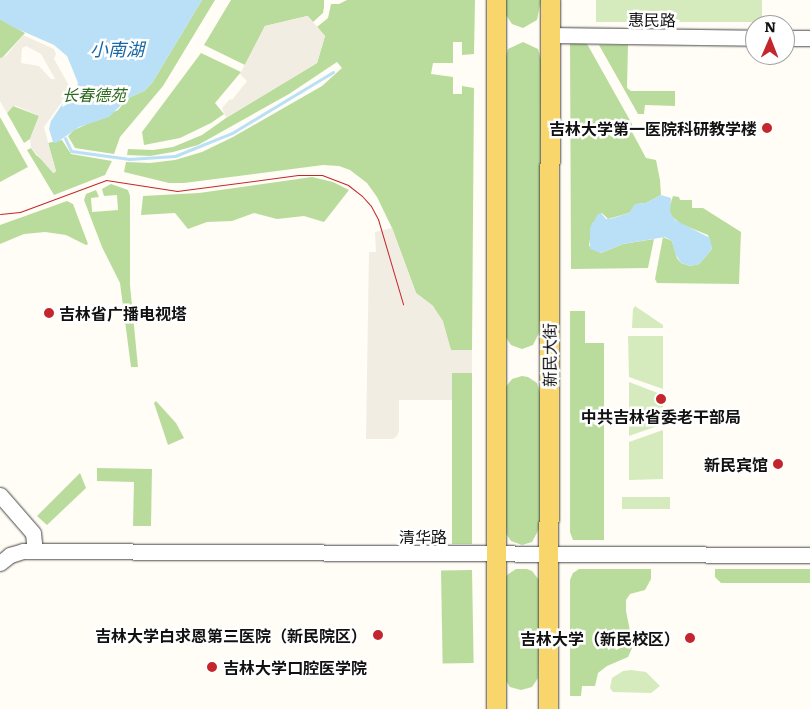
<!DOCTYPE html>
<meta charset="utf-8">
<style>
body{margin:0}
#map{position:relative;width:810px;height:709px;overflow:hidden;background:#fffdf5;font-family:Literata,"Noto Sans SC",serif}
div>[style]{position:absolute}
.green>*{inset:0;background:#d5ebbd;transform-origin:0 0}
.forest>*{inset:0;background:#b9dc9c;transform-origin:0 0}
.plaza>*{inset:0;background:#f1ede2}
.water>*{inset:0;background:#b9e0f7}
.stream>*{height:3px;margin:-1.5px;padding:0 1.5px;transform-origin:1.5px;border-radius:1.5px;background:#b9e0f7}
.roads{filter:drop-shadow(0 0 1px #444) drop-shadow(0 0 1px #444)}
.minor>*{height:15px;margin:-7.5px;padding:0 7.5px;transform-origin:7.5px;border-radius:7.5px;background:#fff}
.major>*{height:19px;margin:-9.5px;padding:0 9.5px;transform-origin:9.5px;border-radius:9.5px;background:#f9d66b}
.tram>*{height:1px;margin:-0.5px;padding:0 0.5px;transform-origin:0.5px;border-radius:0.5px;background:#c4262e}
.dots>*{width:14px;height:14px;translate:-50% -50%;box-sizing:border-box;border:2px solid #fff;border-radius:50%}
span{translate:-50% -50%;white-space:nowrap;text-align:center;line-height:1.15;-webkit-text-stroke:5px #fff;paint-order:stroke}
.street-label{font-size:16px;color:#111}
.park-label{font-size:16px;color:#2f6b1f;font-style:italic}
.poi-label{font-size:16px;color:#111;font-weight:700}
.right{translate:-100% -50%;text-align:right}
.left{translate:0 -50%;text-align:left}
.water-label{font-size:18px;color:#1768a6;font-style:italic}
.north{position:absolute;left:745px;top:15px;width:50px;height:50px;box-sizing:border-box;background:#fff;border:1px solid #a0a0a0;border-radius:50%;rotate:1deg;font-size:14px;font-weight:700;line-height:20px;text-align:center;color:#111}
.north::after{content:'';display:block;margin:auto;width:18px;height:22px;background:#c4262e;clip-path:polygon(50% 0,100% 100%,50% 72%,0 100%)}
</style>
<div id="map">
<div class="green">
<i style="left:596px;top:0;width:166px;height:22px"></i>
<i style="clip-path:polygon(635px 306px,663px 325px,663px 328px,632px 328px,633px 309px)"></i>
<i style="clip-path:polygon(628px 336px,663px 336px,663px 389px,629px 377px)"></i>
<i style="clip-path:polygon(629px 382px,663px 395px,663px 424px,629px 436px)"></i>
<i style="clip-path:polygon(663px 430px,663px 479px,629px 480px,629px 442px)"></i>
<i style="left:622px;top:497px;width:48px;height:12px"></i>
<i style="clip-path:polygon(631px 670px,646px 672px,660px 686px,651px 693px,613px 692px,610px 688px,612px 678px,623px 671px)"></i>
</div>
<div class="forest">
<i style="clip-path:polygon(202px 0,215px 0,163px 86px,120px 137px,114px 154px,75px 148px,68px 136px,74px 130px,118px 110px,128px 98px,144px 91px,152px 83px)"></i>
<i style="clip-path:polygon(231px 0,324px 0,324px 7px,323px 13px,313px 22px,307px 16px,265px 26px,245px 65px,204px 45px)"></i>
<i style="clip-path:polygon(347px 0,475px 0,474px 54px,462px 55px,462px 42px,453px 42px,453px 63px,433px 63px,431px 74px,453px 77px,453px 94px,462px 94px,462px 86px,474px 88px,472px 350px,451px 350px,433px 306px,416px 293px,392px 228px,377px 197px,367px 183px,350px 170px,339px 166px,323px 165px,184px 183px,169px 183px,124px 172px,126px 162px,150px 163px,175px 160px,202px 152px,233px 137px,322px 86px,342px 68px,337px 62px,289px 94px,198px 145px,173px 152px,150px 156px,127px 155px,128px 149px,153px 150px,173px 147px,202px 135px,226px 118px,317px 63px,325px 36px,317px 27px,328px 18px,331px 4px,339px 4px)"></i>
<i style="clip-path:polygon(505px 0,541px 0,537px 20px,523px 28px,512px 24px,506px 15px)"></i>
<i style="clip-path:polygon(0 19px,25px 33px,2px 58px,0 58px)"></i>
<i style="clip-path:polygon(523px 42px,538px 49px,541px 60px,540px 331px,533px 345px,522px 349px,511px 345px,505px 336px,505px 60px,508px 49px)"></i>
<i style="clip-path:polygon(570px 42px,586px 42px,632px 124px,632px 132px,646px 158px,656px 160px,660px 180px,661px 195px,646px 203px,637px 204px,629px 213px,608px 219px,602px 213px,592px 224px,589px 246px,601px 253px,623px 244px,654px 239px,648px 268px,571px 269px)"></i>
<i style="clip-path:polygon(599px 45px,628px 45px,627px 88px,631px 91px,675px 91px,675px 106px,645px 105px,644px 114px,638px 114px)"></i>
<i style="clip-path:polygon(201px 53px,241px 72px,215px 103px,224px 114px,211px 123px,180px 138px,144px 145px,142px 132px)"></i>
<i style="clip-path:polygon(13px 106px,39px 116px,30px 139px,24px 143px,7px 113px)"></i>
<i style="clip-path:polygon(0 117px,28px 167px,0 182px)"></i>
<i style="clip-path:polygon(62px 140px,71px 154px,112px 161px,105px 175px,54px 195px,27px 150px,31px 148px,36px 155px,56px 171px,48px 143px)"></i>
<i style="clip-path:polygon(312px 177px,333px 182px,349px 190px,324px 222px,304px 216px,277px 219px,254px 213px,232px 221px,207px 222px,188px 229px,175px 213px,141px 215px,143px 196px,199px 193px)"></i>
<i style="clip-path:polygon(111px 184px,128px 190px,130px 196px,130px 285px,138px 367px,131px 367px,120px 283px,102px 247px,84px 200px,86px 194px,96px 190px,99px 197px,91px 198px,92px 212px,118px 210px,117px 195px,104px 196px,102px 189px)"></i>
<i style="clip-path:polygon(673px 196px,679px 197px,680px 200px,692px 200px,692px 208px,703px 208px,741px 232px,739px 284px,657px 283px,655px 279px,663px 237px,672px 241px,677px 258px,681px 263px,690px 266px,699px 264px,712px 249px,708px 235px,681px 224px,671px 216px,669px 208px)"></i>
<i style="clip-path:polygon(67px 201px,73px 204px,88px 244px,86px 245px,66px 235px,45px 232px,24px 234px,0 244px,0 225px)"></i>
<i style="clip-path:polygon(570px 311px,585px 311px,585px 343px,604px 343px,604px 540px,573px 540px,570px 532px)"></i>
<i style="left:452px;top:373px;width:20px;height:171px"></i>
<i style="clip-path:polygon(522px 376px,528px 377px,537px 383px,540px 394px,540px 527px,532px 542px,522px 545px,511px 541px,505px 532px,505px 388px,512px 379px)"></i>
<i style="clip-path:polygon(156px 401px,176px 423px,184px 438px,168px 445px,154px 403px)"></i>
<i style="clip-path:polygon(97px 468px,152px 469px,151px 526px,133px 526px,134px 482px,97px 481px)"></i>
<i style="clip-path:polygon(80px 473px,86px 488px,47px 525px,37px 516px)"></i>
<i style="clip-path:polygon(516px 569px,527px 569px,532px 571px,539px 580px,540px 586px,538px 678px,532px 687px,521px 690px,510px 687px,504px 678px,505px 580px,507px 575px)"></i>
<i style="clip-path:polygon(579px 569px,651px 569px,651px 579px,645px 590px,630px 594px,626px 600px,626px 611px,633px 646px,628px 657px,607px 666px,598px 673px,595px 686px,582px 686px,581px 696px,570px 696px,570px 580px,573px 573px)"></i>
<i style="clip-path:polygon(715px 569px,810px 569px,810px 583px,721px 583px,715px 577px)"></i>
<i style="left:472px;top:570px;width:93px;height:31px;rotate:89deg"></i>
</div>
<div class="plaza">
<i style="clip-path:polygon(308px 16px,325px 36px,317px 63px,226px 118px,222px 108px,230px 99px,232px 100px,247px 81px,240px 74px,265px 26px)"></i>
<i style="clip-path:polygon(evenodd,23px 35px,54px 49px,56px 54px,54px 59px,71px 89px,44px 127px,56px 172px,53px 173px,31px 148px,30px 139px,39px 116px,17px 106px,13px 106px,7px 113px,0 101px,0 58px,6px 56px,23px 35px,26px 46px,41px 54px,55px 79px,51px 79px,39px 66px,21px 63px,22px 48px,26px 46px)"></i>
<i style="clip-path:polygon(392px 228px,416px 293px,433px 306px,443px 321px,451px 350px,472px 350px,472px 373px,452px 373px,452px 400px,399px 400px,399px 431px,397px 436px,393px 439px,366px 439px,369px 252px,376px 252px,375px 232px)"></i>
</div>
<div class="water">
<i style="clip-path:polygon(0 0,202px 0,152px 83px,144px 91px,128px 98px,109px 117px,79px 127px,56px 143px,53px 142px,49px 129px,51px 121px,63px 103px,76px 89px,78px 83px,72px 68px,67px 56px,54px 45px,11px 26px,0 19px)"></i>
<i style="clip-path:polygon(661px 195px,671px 198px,670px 212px,675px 220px,710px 238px,712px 249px,699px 264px,690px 266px,681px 263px,675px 253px,672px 241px,665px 237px,623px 244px,601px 253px,590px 249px,590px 228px,598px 214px,601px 213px,606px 219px,610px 219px,629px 213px,635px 204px,646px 203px)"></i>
</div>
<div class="stream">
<i style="left:65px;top:138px;width:14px;rotate:65deg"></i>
<i style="left:71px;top:151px;width:59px;rotate:7.9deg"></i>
<i style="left:129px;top:159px;width:46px;rotate:-3.7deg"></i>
<i style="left:175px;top:156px;width:61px;rotate:-22deg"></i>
<i style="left:232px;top:133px;width:118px;rotate:-31.1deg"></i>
</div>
<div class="roads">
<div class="minor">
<i style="left:550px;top:35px;width:205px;rotate:0.8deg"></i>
<i style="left:785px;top:38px;width:25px"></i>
<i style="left:0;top:495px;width:50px;rotate:49deg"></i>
<i style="left:33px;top:533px;width:18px;rotate:84deg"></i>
<i style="left:0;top:563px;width:13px;rotate:-39deg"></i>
<i style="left:10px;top:555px;width:14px;rotate:-17deg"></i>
<i style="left:23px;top:551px;width:12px"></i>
<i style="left:35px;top:551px;width:775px;rotate:0.3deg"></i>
</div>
<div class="major">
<i style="left:496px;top:709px;width:709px;rotate:-90deg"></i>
<i style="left:548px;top:709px;width:709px;rotate:-89.84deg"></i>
</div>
</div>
<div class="tram">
<i style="left:0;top:214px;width:20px;rotate:-6deg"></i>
<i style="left:20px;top:212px;width:92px;rotate:-20.4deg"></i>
<i style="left:106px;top:180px;width:72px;rotate:8.8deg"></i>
<i style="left:177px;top:191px;width:122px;rotate:-7.5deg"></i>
<i style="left:298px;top:175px;width:24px"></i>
<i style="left:322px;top:175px;width:28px;rotate:21deg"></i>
<i style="left:348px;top:185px;width:18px;rotate:38deg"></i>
<i style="left:362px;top:196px;width:13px;rotate:48deg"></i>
<i style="left:371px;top:206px;width:15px;rotate:62deg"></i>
<i style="left:378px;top:219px;width:89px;rotate:73.6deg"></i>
</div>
<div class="dots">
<i style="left:767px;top:128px;background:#c4262e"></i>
<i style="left:49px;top:313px;background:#c4262e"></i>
<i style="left:661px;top:399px;background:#c4262e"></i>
<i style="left:778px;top:464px;background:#c4262e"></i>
<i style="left:378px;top:635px;background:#c4262e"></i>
<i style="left:690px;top:638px;background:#c4262e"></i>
<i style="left:212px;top:667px;background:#c4262e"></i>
</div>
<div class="street-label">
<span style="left:652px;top:19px;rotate:1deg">惠民路</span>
<span style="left:549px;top:355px;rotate:-90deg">新民大街</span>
<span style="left:423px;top:536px">清华路</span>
</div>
<div class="park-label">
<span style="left:94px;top:94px">长春德苑</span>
</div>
<div class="poi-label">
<span class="right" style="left:757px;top:128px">吉林大学第一医院科研教学楼</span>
<span class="left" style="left:59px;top:313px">吉林省广播电视塔</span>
<span style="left:661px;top:416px">中共吉林省委老干部局</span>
<span class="right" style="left:768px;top:464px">新民宾馆</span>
<span class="right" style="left:367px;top:635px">吉林大学白求恩第三医院（新民院区）</span>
<span class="right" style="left:680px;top:638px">吉林大学（新民校区）</span>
<span class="left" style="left:223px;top:667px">吉林大学口腔医学院</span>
</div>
<div class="water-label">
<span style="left:117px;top:49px">小南湖</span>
</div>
<div class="north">N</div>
</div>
